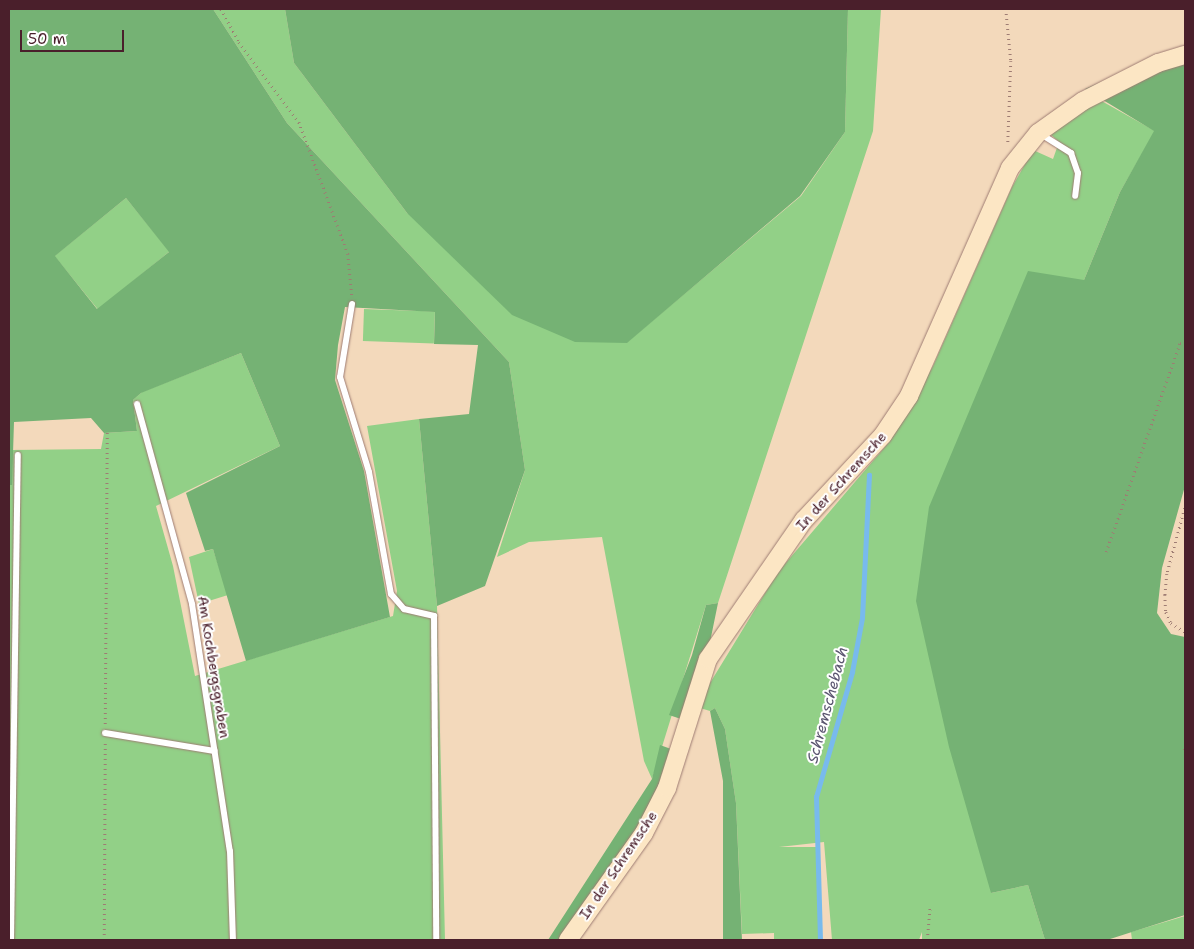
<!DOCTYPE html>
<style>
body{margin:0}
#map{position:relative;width:1194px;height:949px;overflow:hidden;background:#f3d9bb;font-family:"Shantell Sans",sans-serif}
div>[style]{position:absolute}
.green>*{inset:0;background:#92d087;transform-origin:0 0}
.forest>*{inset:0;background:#75b274}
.stream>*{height:4.5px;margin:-2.25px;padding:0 2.25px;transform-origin:2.25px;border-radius:2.25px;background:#78baed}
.path>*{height:2.5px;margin-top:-1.25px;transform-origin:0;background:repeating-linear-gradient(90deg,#9e7c73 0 1px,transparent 0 5px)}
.roads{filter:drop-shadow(0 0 1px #9e7c73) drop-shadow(0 0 1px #9e7c73)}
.lane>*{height:6px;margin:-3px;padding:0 3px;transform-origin:3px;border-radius:3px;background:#fff}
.secondary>*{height:18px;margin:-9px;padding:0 9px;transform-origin:9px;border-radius:9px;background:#fce6c4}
span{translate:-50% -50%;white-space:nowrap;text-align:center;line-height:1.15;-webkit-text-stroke:4px #fff;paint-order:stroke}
.street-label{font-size:14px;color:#4a1f2b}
.water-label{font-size:15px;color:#5a556f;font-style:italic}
.frame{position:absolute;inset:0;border:10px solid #4a1f2b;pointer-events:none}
.scale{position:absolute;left:20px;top:30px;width:104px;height:22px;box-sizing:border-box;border:2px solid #4a1f2b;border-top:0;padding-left:6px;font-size:15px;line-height:18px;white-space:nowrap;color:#4a1f2b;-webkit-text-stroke:4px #fff;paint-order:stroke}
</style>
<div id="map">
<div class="green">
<i style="clip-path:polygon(213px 9px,285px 9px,294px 63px,407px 213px,626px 343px,801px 196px,845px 132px,848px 9px,881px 9px,873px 131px,718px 603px,706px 605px,652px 779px,644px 761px,602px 537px,529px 542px,497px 557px,525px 470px,509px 362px,287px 123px)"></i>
<i style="clip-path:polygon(1098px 99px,1155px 131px,1120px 192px,1084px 280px,991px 893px,1028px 885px,1045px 940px,922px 940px,922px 932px,919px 940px,832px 940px,824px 842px,779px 847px,817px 847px,820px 940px,774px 940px,774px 933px,742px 934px,736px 803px,725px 729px,715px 708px,710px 711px,700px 708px,710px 683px,778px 572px,890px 441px,933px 366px,1012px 187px,1033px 150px,1053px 159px,1059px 142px,1049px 133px)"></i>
<i style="left:126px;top:198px;width:69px;height:92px;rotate:51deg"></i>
<i style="left:364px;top:309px;width:71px;height:32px;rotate:2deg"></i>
<i style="clip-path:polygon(241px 353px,280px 446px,156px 506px,173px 566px,195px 676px,393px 616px,397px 591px,367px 426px,419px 419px,437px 606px,445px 940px,9px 940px,9px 485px,12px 485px,12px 450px,101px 449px,104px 433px,137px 431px,133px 400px,142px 392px)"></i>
<i style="clip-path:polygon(213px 549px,228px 595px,199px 604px,189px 557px)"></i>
<i style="clip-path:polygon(1185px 916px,1185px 940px,1132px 940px,1131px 932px)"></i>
</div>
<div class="forest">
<i style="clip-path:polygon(evenodd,9px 9px,213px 9px,287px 123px,509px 362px,525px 470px,485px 586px,437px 606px,419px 419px,469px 414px,478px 345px,434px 344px,435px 312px,345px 307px,338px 345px,335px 380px,364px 471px,390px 617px,246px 661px,213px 549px,205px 551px,186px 493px,280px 446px,241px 353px,141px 393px,133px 400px,137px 431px,104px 433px,91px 418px,14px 422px,12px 485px,9px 485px,9px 9px,126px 198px,169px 252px,97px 309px,55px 256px,126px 198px)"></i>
<i style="clip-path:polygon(285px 9px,848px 9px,845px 132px,800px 196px,627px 343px,575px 342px,512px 315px,407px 213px,294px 63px)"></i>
<i style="clip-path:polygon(1185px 49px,1185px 486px,1162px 568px,1157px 613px,1171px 634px,1185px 637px,1185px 915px,1107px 940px,1045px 940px,1028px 885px,991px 893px,949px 747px,916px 601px,929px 507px,1028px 271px,1084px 280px,1120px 192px,1154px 131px,1085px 89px,1165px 54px)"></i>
<i style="clip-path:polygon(718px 603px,709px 647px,681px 719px,669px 715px,692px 655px,706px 605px)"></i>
<i style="clip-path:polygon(715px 708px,725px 729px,736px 803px,742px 940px,723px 940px,723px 781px,710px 711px)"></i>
<i style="clip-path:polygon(660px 745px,671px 749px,662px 784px,648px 813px,561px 940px,548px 940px,652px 779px)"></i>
</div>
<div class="stream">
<i style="left:820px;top:940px;width:143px;rotate:-91.6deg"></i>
<i style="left:816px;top:797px;width:130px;rotate:-73.9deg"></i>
<i style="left:852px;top:672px;width:55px;rotate:-79.5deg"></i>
<i style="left:862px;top:618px;width:143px;rotate:-87.2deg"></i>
</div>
<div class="path">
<i style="left:221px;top:9px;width:38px;rotate:61deg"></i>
<i style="left:239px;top:42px;width:100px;rotate:53.1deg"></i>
<i style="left:299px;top:122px;width:141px;rotate:69.6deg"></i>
<i style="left:348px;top:254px;width:42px;rotate:84.6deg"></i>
<i style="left:1006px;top:9px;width:52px;rotate:84.5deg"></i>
<i style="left:1011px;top:61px;width:83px;rotate:92.1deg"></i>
<i style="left:1185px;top:508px;width:68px;rotate:105.3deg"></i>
<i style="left:1167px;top:574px;width:21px;rotate:95deg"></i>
<i style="left:1165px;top:595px;width:17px;rotate:87deg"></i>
<i style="left:1166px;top:612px;width:12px;rotate:66deg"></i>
<i style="left:1171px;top:623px;width:17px;rotate:33deg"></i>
<i style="left:1106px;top:552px;width:222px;rotate:-70.5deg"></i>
<i style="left:1180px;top:343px;width:5px;rotate:22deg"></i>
<i style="left:105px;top:724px;width:293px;rotate:-89.6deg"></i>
<i style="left:1184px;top:750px;width:3px;rotate:-72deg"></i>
<i style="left:104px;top:940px;width:198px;rotate:-89.7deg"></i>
<i style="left:927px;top:940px;width:33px;rotate:-85deg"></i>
</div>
<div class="roads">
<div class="lane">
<i style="left:1039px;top:133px;width:38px;rotate:32deg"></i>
<i style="left:1071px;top:153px;width:21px;rotate:71deg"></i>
<i style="left:1078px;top:173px;width:23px;rotate:97deg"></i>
<i style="left:352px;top:304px;width:74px;rotate:99.3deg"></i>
<i style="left:340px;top:377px;width:99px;rotate:73deg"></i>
<i style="left:369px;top:472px;width:124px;rotate:79.8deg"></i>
<i style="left:391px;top:594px;width:20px;rotate:49deg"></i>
<i style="left:404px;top:609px;width:31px;rotate:13deg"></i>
<i style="left:434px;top:616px;width:324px;rotate:89.6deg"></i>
<i style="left:137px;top:404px;width:207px;rotate:74.6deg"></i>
<i style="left:192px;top:604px;width:250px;rotate:81.3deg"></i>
<i style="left:230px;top:851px;width:89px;rotate:88.1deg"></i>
<i style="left:105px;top:733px;width:111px;rotate:9.3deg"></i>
<i style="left:11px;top:940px;width:485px;rotate:-89.2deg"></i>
</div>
<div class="secondary">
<i style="left:568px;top:940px;width:131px;rotate:-54.6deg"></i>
<i style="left:644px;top:833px;width:51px;rotate:-62.9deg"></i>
<i style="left:667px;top:788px;width:135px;rotate:-72.4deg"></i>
<i style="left:708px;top:659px;width:169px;rotate:-55.4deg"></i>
<i style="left:804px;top:520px;width:116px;rotate:-47.1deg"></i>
<i style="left:883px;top:435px;width:47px;rotate:-56.3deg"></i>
<i style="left:909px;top:396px;width:249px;rotate:-66.1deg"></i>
<i style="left:1010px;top:168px;width:45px;rotate:-51.3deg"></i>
<i style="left:1038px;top:133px;width:55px;rotate:-35.4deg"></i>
<i style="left:1083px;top:101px;width:84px;rotate:-26.9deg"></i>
<i style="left:1158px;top:63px;width:28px;rotate:-17deg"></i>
</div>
</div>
<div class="street-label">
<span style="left:841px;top:481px;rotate:-48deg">In der Schremsche</span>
<span style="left:214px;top:667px;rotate:81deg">Am Kochbergsgraben</span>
<span style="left:618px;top:865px;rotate:-56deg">In der Schremsche</span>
</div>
<div class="water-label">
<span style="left:828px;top:705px;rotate:-75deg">Schremschebach</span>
</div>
<div class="frame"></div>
<div class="scale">50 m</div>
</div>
